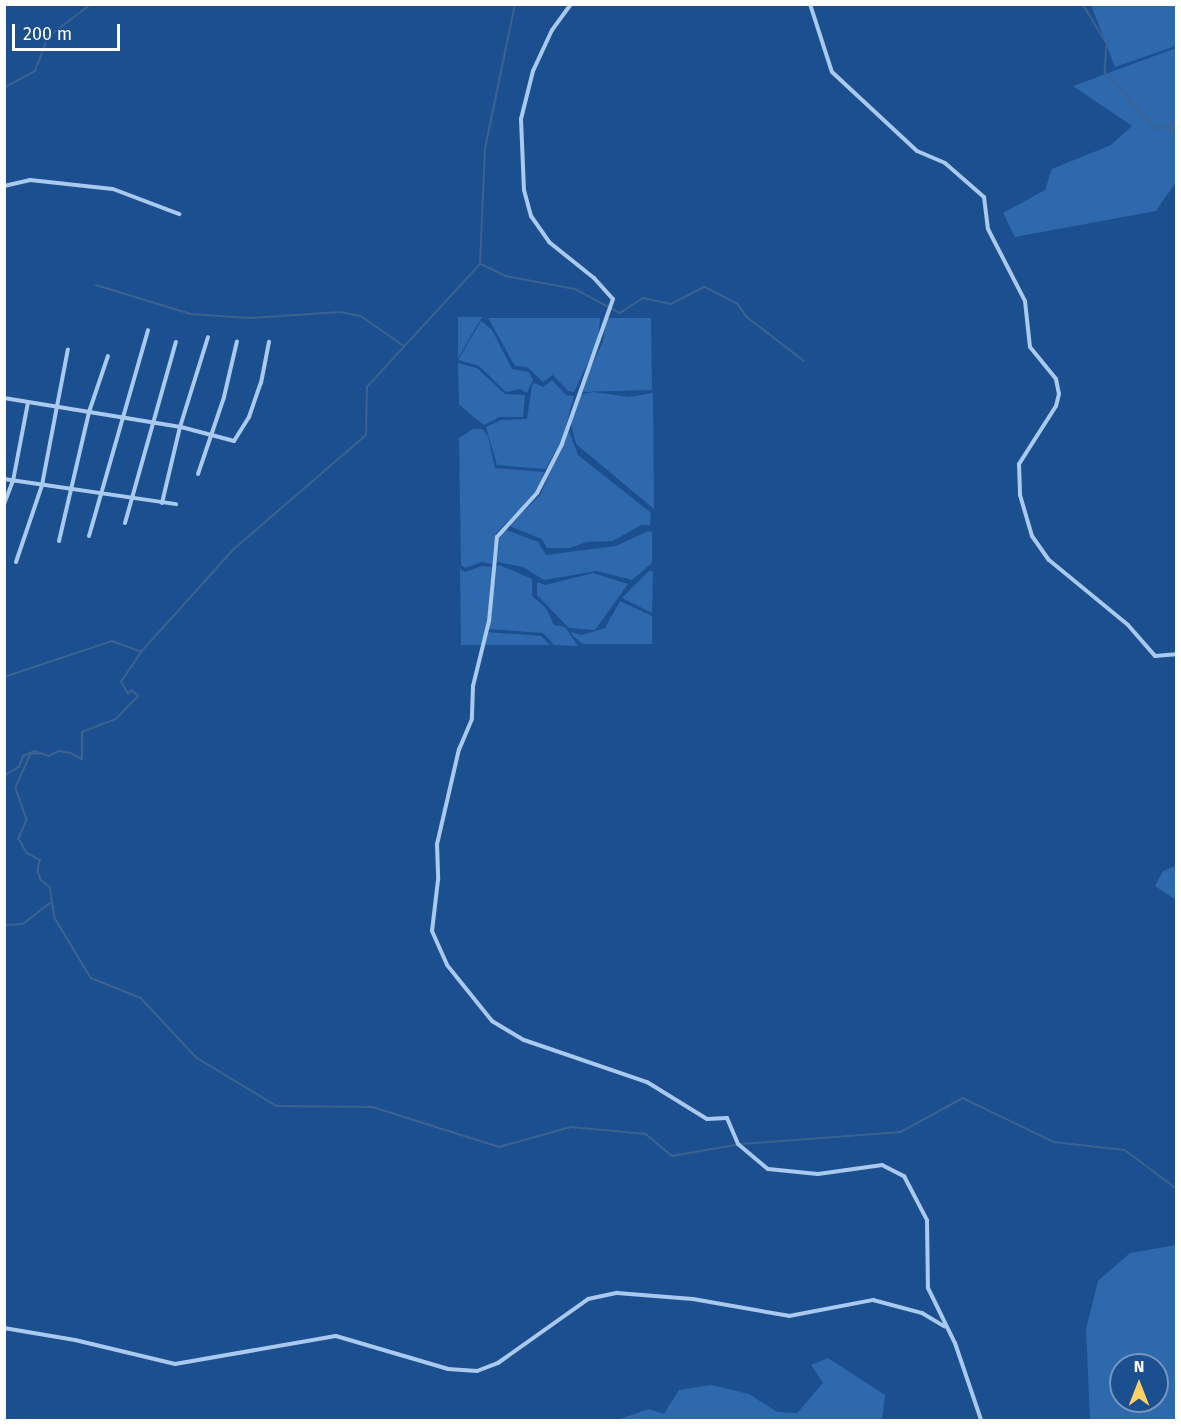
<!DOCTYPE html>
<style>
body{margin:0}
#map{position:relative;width:1181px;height:1425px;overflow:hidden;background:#1b4f8f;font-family:"Fira Sans",sans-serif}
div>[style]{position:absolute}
.green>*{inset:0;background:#2e69ad}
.stream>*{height:1.5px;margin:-0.75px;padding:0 0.75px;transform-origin:0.75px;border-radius:0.75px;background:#3c6290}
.street>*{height:4px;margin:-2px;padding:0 2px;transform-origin:2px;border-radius:2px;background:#a9c9ee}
span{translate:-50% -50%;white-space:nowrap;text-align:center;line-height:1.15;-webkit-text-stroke:5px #1b4f8f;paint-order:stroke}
.frame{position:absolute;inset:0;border:6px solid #fff;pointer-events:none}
.north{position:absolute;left:1109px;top:1353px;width:60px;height:60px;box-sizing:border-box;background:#1b4f8f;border:2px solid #7695bc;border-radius:50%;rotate:0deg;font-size:16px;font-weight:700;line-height:24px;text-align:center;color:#fff}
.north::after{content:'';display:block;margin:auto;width:21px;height:27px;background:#ffd166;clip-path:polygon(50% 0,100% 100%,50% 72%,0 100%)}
.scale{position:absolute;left:12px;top:24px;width:108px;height:27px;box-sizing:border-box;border:3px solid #fff;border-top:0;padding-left:8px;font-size:18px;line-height:21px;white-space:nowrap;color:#fff;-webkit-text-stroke:4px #1b4f8f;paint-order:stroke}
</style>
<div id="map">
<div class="green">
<i style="clip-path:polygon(1091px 5px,1176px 5px,1176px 46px,1115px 67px)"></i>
<i style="clip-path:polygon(1176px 48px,1176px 182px,1156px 211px,1015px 237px,1003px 213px,1045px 190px,1052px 169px,1111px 145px,1132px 126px,1073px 86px)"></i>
<i style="clip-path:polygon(458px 317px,482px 317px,458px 358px)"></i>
<i style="clip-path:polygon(488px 318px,600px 318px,598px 341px,574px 392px,568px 391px,553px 375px,543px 382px,527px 367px,515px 366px)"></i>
<i style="clip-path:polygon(606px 318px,651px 318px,652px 390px,579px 392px,603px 342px)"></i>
<i style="clip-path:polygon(481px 321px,492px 330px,512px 369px,529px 372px,533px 380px,527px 393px,520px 389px,506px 392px,479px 366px,458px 360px)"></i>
<i style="clip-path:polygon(458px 363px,477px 368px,505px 394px,525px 395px,523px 417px,500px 417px,484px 425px,471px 415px,459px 404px)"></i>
<i style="clip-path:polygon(552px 380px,566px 395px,574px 396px,563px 437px,546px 469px,497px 465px,486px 427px,501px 420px,527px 419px,532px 385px,534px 383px,543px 387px)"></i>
<i style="clip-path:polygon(594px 392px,629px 397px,653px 393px,654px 509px,576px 444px,570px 420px,577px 395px)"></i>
<i style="clip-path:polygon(473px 429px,482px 429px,488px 436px,495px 468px,544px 472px,537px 493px,496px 533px,492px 564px,482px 562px,465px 568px,461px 565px,459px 438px)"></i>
<i style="clip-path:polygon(569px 431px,578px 455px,651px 513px,650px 525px,641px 525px,613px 541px,587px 542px,569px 548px,547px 548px,542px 539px,509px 526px,540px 495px)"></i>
<i style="clip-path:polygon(504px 529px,538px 542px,546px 555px,616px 546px,648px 531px,652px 532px,652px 563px,632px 580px,597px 571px,544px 580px,523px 567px,497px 562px,500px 534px)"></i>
<i style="clip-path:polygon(499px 565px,532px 579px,532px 596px,546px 608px,554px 625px,565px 627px,578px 646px,554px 645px,543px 633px,488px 629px,495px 567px)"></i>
<i style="clip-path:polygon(482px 566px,492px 567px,488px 619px,481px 645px,461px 645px,460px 569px,465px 572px)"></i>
<i style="clip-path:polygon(650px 570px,653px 572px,652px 613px,622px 598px)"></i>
<i style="clip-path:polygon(593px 573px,628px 584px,595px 630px,569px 628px,537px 595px,537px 582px,545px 585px)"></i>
<i style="clip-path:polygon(620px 601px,652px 616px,652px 644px,583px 644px,573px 636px,571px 632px,582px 635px,605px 628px)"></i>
<i style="clip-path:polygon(487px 632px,541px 636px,550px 645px,484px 645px)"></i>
<i style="clip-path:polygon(1176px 866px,1176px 900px,1155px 886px,1163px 871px)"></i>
<i style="clip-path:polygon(evenodd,1176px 1245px,1176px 1420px,1090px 1420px,1086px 1329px,1098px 1281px,1130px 1253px,1176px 1245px,1121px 1365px,1157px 1365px,1157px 1401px,1121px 1401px,1121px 1365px)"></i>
<i style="clip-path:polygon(828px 1358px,885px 1395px,882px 1420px,617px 1420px,649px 1409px,664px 1414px,679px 1390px,711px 1385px,749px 1394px,777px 1412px,797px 1413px,823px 1383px,811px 1365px)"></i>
</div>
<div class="stream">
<i style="left:1083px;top:4px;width:47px;rotate:59deg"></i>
<i style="left:1107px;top:44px;width:28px;rotate:94deg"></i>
<i style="left:1105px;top:72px;width:76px;rotate:48.2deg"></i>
<i style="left:1156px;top:129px;width:21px;rotate:-19deg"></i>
<i style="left:4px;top:88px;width:35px;rotate:-29deg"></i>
<i style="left:35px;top:71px;width:36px;rotate:-69deg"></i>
<i style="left:48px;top:37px;width:54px;rotate:-37.5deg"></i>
<i style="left:1168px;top:126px;width:11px;rotate:45deg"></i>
<i style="left:481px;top:264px;width:28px;rotate:26deg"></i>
<i style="left:506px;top:276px;width:70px;rotate:10.7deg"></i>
<i style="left:575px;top:289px;width:51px;rotate:28.1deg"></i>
<i style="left:620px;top:313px;width:27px;rotate:-33deg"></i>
<i style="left:643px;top:298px;width:29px;rotate:12deg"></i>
<i style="left:671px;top:304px;width:38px;rotate:-27deg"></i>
<i style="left:705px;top:287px;width:36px;rotate:27deg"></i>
<i style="left:737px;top:303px;width:17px;rotate:54deg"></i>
<i style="left:747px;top:317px;width:71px;rotate:37.5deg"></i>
<i style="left:96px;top:285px;width:99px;rotate:17deg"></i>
<i style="left:191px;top:314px;width:58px;rotate:3.9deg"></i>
<i style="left:249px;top:318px;width:91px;rotate:-3.8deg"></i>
<i style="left:340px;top:312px;width:21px;rotate:11deg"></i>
<i style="left:361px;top:316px;width:52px;rotate:34.9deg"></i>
<i style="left:4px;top:677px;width:114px;rotate:-18.4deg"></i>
<i style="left:112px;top:641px;width:30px;rotate:20deg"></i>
<i style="left:44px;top:754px;width:13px;rotate:180deg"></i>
<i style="left:31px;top:754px;width:37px;rotate:114deg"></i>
<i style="left:16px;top:788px;width:34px;rotate:71deg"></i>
<i style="left:27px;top:820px;width:21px;rotate:113deg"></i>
<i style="left:19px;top:839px;width:16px;rotate:60deg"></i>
<i style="left:27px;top:853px;width:15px;rotate:28deg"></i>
<i style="left:40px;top:860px;width:11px;rotate:100deg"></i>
<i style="left:38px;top:871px;width:9px;rotate:72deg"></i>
<i style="left:41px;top:880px;width:11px;rotate:38deg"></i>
<i style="left:50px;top:887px;width:31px;rotate:81deg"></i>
<i style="left:55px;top:918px;width:70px;rotate:59deg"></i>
<i style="left:91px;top:978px;width:54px;rotate:21.8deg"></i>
<i style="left:141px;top:998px;width:82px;rotate:47deg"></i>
<i style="left:197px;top:1058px;width:93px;rotate:31deg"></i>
<i style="left:277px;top:1106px;width:96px;rotate:0.6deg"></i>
<i style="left:373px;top:1107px;width:132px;rotate:17.6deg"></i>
<i style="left:499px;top:1147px;width:75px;rotate:-15.5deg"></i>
<i style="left:571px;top:1127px;width:75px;rotate:5.3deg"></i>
<i style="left:646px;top:1134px;width:34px;rotate:40deg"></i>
<i style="left:672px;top:1156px;width:65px;rotate:-9.8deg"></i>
<i style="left:4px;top:776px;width:17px;rotate:-31deg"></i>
<i style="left:19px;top:767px;width:12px;rotate:-70deg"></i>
<i style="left:23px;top:756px;width:13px;rotate:-23deg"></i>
<i style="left:35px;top:751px;width:15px;rotate:20deg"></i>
<i style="left:49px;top:756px;width:11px;rotate:-27deg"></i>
<i style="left:59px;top:751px;width:12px;rotate:9deg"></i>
<i style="left:71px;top:753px;width:13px;rotate:29deg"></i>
<i style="left:82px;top:759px;width:27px;rotate:-90deg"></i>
<i style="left:82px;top:732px;width:36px;rotate:-21deg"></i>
<i style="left:116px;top:719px;width:32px;rotate:-46deg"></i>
<i style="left:138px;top:696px;width:8px;rotate:-140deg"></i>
<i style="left:132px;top:691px;width:5px;rotate:143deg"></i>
<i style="left:128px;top:694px;width:14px;rotate:-120deg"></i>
<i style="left:121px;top:682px;width:37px;rotate:-56deg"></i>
<i style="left:142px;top:651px;width:137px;rotate:-48deg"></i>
<i style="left:234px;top:549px;width:174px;rotate:-40.8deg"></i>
<i style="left:366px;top:435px;width:48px;rotate:-88.8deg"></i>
<i style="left:367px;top:387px;width:167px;rotate:-47.4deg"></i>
<i style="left:480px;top:264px;width:115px;rotate:-87.5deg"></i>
<i style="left:485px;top:149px;width:148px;rotate:-78.3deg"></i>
<i style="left:4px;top:925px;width:19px;rotate:-3deg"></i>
<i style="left:23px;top:924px;width:34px;rotate:-38deg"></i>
<i style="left:741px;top:1144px;width:160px;rotate:-4.3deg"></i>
<i style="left:901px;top:1132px;width:71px;rotate:-28.7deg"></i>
<i style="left:963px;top:1098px;width:101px;rotate:25.8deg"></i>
<i style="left:1054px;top:1142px;width:71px;rotate:6.4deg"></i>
<i style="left:1125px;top:1150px;width:64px;rotate:36.7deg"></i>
</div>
<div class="street">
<i style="left:571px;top:4px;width:32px;rotate:126deg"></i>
<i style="left:552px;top:30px;width:45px;rotate:114.9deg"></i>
<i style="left:533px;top:71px;width:49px;rotate:104deg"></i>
<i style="left:521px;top:119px;width:71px;rotate:87.6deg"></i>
<i style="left:524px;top:190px;width:27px;rotate:75deg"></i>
<i style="left:531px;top:216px;width:32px;rotate:55deg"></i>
<i style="left:549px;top:242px;width:58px;rotate:38.7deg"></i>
<i style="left:594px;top:278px;width:28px;rotate:48deg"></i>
<i style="left:613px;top:299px;width:154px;rotate:109.4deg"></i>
<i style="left:562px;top:444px;width:55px;rotate:117deg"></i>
<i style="left:537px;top:493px;width:59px;rotate:132.3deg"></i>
<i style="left:497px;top:537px;width:84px;rotate:95.4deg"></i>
<i style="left:489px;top:621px;width:67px;rotate:103.8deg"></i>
<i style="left:473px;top:686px;width:33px;rotate:92deg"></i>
<i style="left:472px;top:719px;width:33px;rotate:113deg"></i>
<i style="left:459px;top:749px;width:98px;rotate:103deg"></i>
<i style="left:437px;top:844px;width:36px;rotate:88deg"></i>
<i style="left:438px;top:880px;width:51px;rotate:96.7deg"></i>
<i style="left:432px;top:931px;width:37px;rotate:66deg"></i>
<i style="left:447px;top:965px;width:72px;rotate:51.2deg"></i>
<i style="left:492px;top:1021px;width:37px;rotate:31deg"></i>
<i style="left:524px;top:1040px;width:130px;rotate:18.9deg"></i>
<i style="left:647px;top:1082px;width:70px;rotate:31.7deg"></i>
<i style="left:707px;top:1119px;width:20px;rotate:-3deg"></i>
<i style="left:727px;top:1118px;width:28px;rotate:67deg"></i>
<i style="left:738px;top:1144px;width:39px;rotate:40deg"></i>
<i style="left:768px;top:1169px;width:50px;rotate:5.7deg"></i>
<i style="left:818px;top:1174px;width:65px;rotate:-8deg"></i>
<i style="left:882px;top:1165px;width:25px;rotate:27deg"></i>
<i style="left:904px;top:1176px;width:50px;rotate:62.4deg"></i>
<i style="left:927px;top:1220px;width:68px;rotate:89.2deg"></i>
<i style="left:928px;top:1288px;width:61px;rotate:63.9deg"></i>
<i style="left:955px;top:1343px;width:81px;rotate:71.3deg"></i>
<i style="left:810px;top:4px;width:71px;rotate:72.1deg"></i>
<i style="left:832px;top:72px;width:116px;rotate:42.9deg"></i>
<i style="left:917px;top:151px;width:30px;rotate:23deg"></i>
<i style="left:945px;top:163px;width:52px;rotate:41.1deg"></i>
<i style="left:984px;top:197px;width:32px;rotate:83deg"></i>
<i style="left:988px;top:229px;width:81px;rotate:62.8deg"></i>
<i style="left:1025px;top:301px;width:46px;rotate:83.8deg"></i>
<i style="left:1030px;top:347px;width:41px;rotate:50.9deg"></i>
<i style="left:1056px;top:379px;width:15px;rotate:79deg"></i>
<i style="left:1059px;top:394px;width:12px;rotate:104deg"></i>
<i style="left:1056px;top:406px;width:69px;rotate:122.5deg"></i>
<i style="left:1019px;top:464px;width:31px;rotate:88deg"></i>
<i style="left:1020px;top:495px;width:43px;rotate:73.7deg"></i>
<i style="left:1032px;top:536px;width:29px;rotate:55deg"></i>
<i style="left:1049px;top:560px;width:102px;rotate:39.4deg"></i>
<i style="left:1128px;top:625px;width:41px;rotate:48.9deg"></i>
<i style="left:1155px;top:656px;width:21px;rotate:-5deg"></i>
<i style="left:4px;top:186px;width:27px;rotate:-13deg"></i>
<i style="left:30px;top:180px;width:83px;rotate:6.2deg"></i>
<i style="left:113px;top:189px;width:71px;rotate:20.7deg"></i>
<i style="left:4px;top:398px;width:179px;rotate:9.3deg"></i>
<i style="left:181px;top:427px;width:55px;rotate:14.8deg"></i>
<i style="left:234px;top:441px;width:28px;rotate:-58deg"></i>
<i style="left:249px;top:417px;width:36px;rotate:-71deg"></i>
<i style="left:261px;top:383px;width:42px;rotate:-79deg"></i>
<i style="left:198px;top:474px;width:81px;rotate:-71.3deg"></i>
<i style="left:224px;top:397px;width:57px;rotate:-76.9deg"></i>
<i style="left:4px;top:479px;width:174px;rotate:8.3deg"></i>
<i style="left:162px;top:503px;width:78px;rotate:-76.7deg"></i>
<i style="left:180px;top:427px;width:94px;rotate:-72.7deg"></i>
<i style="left:4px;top:504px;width:25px;rotate:-69deg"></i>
<i style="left:13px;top:481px;width:80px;rotate:-79.2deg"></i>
<i style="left:125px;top:523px;width:188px;rotate:-74.3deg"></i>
<i style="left:89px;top:536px;width:214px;rotate:-74deg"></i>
<i style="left:59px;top:541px;width:132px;rotate:-76.9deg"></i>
<i style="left:89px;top:412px;width:59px;rotate:-71.3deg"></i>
<i style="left:16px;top:562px;width:81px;rotate:-71.3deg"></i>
<i style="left:42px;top:485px;width:138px;rotate:-79.2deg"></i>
<i style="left:4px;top:1328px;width:72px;rotate:9.6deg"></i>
<i style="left:75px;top:1340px;width:103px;rotate:13.5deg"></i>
<i style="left:175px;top:1364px;width:163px;rotate:-9.9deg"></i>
<i style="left:336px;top:1336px;width:117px;rotate:16.4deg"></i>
<i style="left:448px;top:1369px;width:29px;rotate:4deg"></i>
<i style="left:477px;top:1371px;width:22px;rotate:-21deg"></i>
<i style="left:498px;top:1363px;width:110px;rotate:-35.4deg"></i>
<i style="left:588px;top:1299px;width:30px;rotate:-12deg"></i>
<i style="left:617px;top:1293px;width:76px;rotate:4.5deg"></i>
<i style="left:693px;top:1299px;width:97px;rotate:10deg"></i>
<i style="left:789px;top:1316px;width:86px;rotate:-10.8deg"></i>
<i style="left:873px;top:1300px;width:51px;rotate:14.9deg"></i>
<i style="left:922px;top:1313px;width:26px;rotate:31deg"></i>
</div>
<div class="frame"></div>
<div class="north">N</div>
<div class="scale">200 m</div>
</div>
